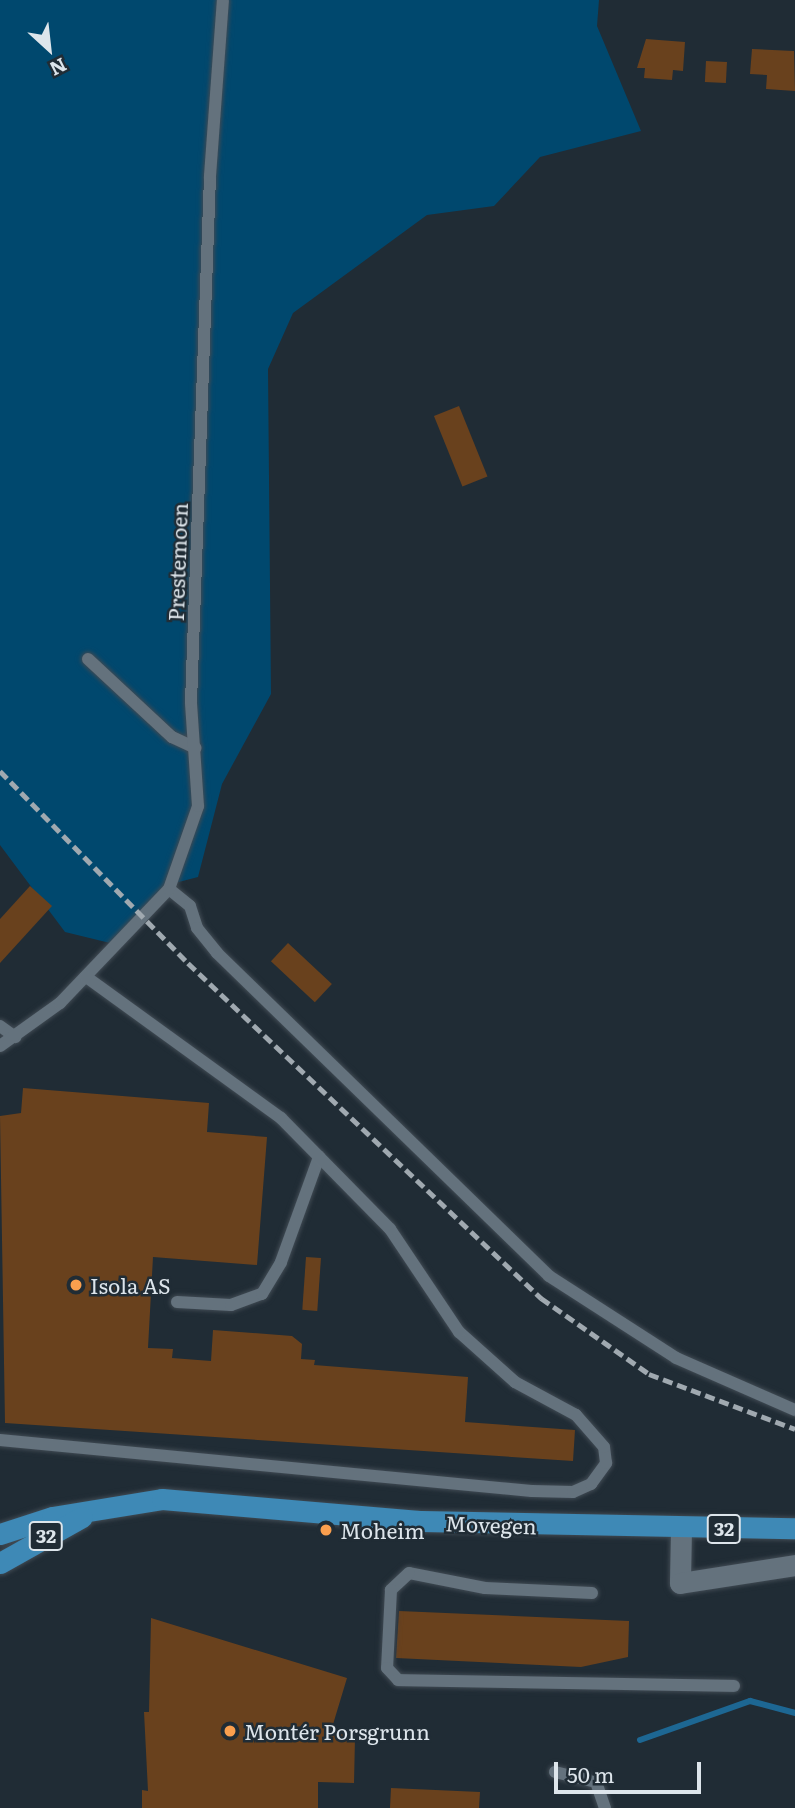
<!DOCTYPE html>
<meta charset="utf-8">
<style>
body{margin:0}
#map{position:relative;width:795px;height:1808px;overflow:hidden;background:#202c35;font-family:Literata,serif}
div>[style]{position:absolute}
.green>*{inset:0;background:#00486e}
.stream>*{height:6px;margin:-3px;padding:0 3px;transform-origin:3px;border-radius:3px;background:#1d6793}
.building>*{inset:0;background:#69411d;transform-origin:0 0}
.roads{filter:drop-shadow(0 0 2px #404a53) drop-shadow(0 0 2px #404a53)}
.service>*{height:12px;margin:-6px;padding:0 6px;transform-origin:6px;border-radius:6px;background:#64727d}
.minor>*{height:21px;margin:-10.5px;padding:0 10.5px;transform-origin:10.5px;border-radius:10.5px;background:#64727d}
.primary>*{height:21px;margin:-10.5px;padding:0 10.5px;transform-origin:10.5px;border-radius:10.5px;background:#3e89b6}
.rail>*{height:5px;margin-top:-2.5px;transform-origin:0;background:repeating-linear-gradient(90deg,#a0a9b0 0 10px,transparent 0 15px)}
.dots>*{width:19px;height:19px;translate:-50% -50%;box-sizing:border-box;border:4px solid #202c35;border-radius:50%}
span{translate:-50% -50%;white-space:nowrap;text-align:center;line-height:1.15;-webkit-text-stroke:5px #202c35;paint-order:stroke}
.shield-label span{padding:2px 5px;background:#202c35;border:2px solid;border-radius:5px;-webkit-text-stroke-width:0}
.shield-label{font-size:19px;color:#dde5eb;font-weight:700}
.street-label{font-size:21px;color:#dde5eb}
.poi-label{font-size:21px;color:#dde5eb}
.left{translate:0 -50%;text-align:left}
.north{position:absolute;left:14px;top:14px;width:70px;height:70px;-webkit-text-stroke:5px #202c35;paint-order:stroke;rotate:153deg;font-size:19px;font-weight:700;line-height:28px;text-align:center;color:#dde5eb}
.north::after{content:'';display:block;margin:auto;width:24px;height:32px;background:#dde5eb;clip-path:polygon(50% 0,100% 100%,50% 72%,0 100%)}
.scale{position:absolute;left:554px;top:1762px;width:147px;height:32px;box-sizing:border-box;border:4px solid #dde5eb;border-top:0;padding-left:9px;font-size:21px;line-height:24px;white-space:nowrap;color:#dde5eb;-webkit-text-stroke:5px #202c35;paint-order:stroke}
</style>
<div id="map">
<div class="green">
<i style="clip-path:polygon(0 0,599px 0,597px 26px,641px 131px,540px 157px,494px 206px,427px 215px,293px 313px,268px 369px,271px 694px,222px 784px,198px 877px,171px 884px,110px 943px,65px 932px,0 845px)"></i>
</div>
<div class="stream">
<i style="left:640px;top:1740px;width:117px;rotate:-19.5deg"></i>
<i style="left:750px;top:1701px;width:47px;rotate:14.9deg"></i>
</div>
<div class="building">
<i style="clip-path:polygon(646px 39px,685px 42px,683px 71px,673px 70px,672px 80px,644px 78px,645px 68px,637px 68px)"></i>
<i style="clip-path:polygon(752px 49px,794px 51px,795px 91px,766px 89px,767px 75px,750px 74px)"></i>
<i style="left:706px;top:61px;width:21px;height:21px;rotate:3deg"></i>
<i style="left:459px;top:406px;width:76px;height:27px;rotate:68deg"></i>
<i style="clip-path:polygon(30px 886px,52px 906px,0 963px,0 919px)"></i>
<i style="left:288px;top:943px;width:60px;height:25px;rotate:43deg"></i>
<i style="clip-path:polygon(23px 1088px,209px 1103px,207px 1132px,267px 1137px,257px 1265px,153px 1257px,148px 1348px,173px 1349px,172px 1358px,211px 1361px,213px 1330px,292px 1336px,302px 1344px,301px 1359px,315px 1360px,314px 1365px,468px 1377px,465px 1422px,575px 1430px,573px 1461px,5px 1423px,0 1116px,21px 1113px)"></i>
<i style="left:306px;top:1257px;width:15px;height:53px;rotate:4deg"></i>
<i style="clip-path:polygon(399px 1611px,629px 1621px,628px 1657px,581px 1667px,396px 1658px)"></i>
<i style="clip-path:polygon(151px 1618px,347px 1678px,331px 1731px,355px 1738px,354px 1783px,318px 1782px,318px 1808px,142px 1808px,142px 1790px,148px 1791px,144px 1712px,149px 1712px)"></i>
<i style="clip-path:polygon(391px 1788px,480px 1792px,479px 1808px,390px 1808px)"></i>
</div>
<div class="roads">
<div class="service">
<i style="left:88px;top:659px;width:115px;rotate:42.9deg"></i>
<i style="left:172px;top:737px;width:26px;rotate:25deg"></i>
<i style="left:169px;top:889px;width:27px;rotate:39deg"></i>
<i style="left:190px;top:906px;width:23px;rotate:72deg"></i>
<i style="left:197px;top:928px;width:32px;rotate:51deg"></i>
<i style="left:217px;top:953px;width:463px;rotate:44.2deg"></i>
<i style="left:549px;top:1276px;width:151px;rotate:32.8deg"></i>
<i style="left:676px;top:1358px;width:130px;rotate:23.6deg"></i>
<i style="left:0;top:1026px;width:19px;rotate:36deg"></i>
<i style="left:0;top:1046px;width:74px;rotate:-35.6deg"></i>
<i style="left:60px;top:1003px;width:158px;rotate:-46.3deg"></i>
<i style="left:169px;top:889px;width:88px;rotate:-70.7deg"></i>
<i style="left:198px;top:806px;width:104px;rotate:-93.9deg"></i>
<i style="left:191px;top:702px;width:526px;rotate:-87.93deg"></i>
<i style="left:210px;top:176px;width:176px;rotate:-85.8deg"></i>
<i style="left:177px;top:1302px;width:54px;rotate:3.2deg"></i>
<i style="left:231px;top:1305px;width:33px;rotate:-20deg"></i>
<i style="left:262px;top:1294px;width:37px;rotate:-59deg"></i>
<i style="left:281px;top:1262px;width:112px;rotate:-70.1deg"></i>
<i style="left:0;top:1440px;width:534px;rotate:5.48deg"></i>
<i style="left:532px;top:1491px;width:41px;rotate:1.4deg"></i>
<i style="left:573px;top:1492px;width:20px;rotate:-24deg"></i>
<i style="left:591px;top:1484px;width:26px;rotate:-54deg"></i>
<i style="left:606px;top:1463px;width:16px;rotate:-97deg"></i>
<i style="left:604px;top:1447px;width:43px;rotate:-131.2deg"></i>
<i style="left:576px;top:1415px;width:69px;rotate:-151.6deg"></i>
<i style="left:515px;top:1382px;width:75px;rotate:-138.2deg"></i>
<i style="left:459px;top:1332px;width:124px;rotate:-123.8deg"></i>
<i style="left:390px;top:1229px;width:156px;rotate:-134.5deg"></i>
<i style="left:281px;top:1118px;width:241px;rotate:-144.1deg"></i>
<i style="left:592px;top:1593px;width:107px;rotate:-177.3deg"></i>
<i style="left:485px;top:1588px;width:77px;rotate:-168.8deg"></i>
<i style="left:409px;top:1573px;width:25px;rotate:137deg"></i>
<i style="left:391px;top:1590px;width:78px;rotate:92.9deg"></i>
<i style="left:387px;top:1668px;width:16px;rotate:47deg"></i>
<i style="left:398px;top:1680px;width:336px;rotate:1deg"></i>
<i style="left:555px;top:1772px;width:42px;rotate:13.7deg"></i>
<i style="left:596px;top:1782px;width:28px;rotate:71deg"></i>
</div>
<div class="minor">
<i style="left:681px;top:1529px;width:54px;rotate:91.1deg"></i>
<i style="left:680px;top:1583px;width:116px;rotate:-8.9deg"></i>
</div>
<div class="primary">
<i style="left:0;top:1534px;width:55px;rotate:-18.1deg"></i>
<i style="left:52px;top:1517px;width:111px;rotate:-9.3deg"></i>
<i style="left:162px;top:1499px;width:258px;rotate:4.9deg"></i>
<i style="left:419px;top:1521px;width:376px;rotate:1.1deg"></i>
<i style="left:0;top:1563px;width:94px;rotate:-29.3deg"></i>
</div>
</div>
<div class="rail">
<i style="left:0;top:771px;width:269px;rotate:45.6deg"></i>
<i style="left:188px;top:963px;width:487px;rotate:43.5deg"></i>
<i style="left:541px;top:1298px;width:132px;rotate:35.1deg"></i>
<i style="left:649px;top:1374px;width:156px;rotate:20.6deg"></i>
</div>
<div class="dots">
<i style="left:76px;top:1285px;background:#fa9f4e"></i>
<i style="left:326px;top:1530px;background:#fa9f4e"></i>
<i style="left:230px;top:1731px;background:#fa9f4e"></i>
</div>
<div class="shield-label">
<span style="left:724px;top:1529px">32</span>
<span style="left:46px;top:1536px">32</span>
</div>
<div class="street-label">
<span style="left:177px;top:562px;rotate:-88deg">Prestemoen</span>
<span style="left:491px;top:1524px;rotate:2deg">Movegen</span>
</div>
<div class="poi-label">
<span class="left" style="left:90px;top:1285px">Isola AS</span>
<span class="left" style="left:340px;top:1530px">Moheim</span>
<span class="left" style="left:244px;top:1731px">Montér Porsgrunn</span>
</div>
<div class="north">N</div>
<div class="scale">50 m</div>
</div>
